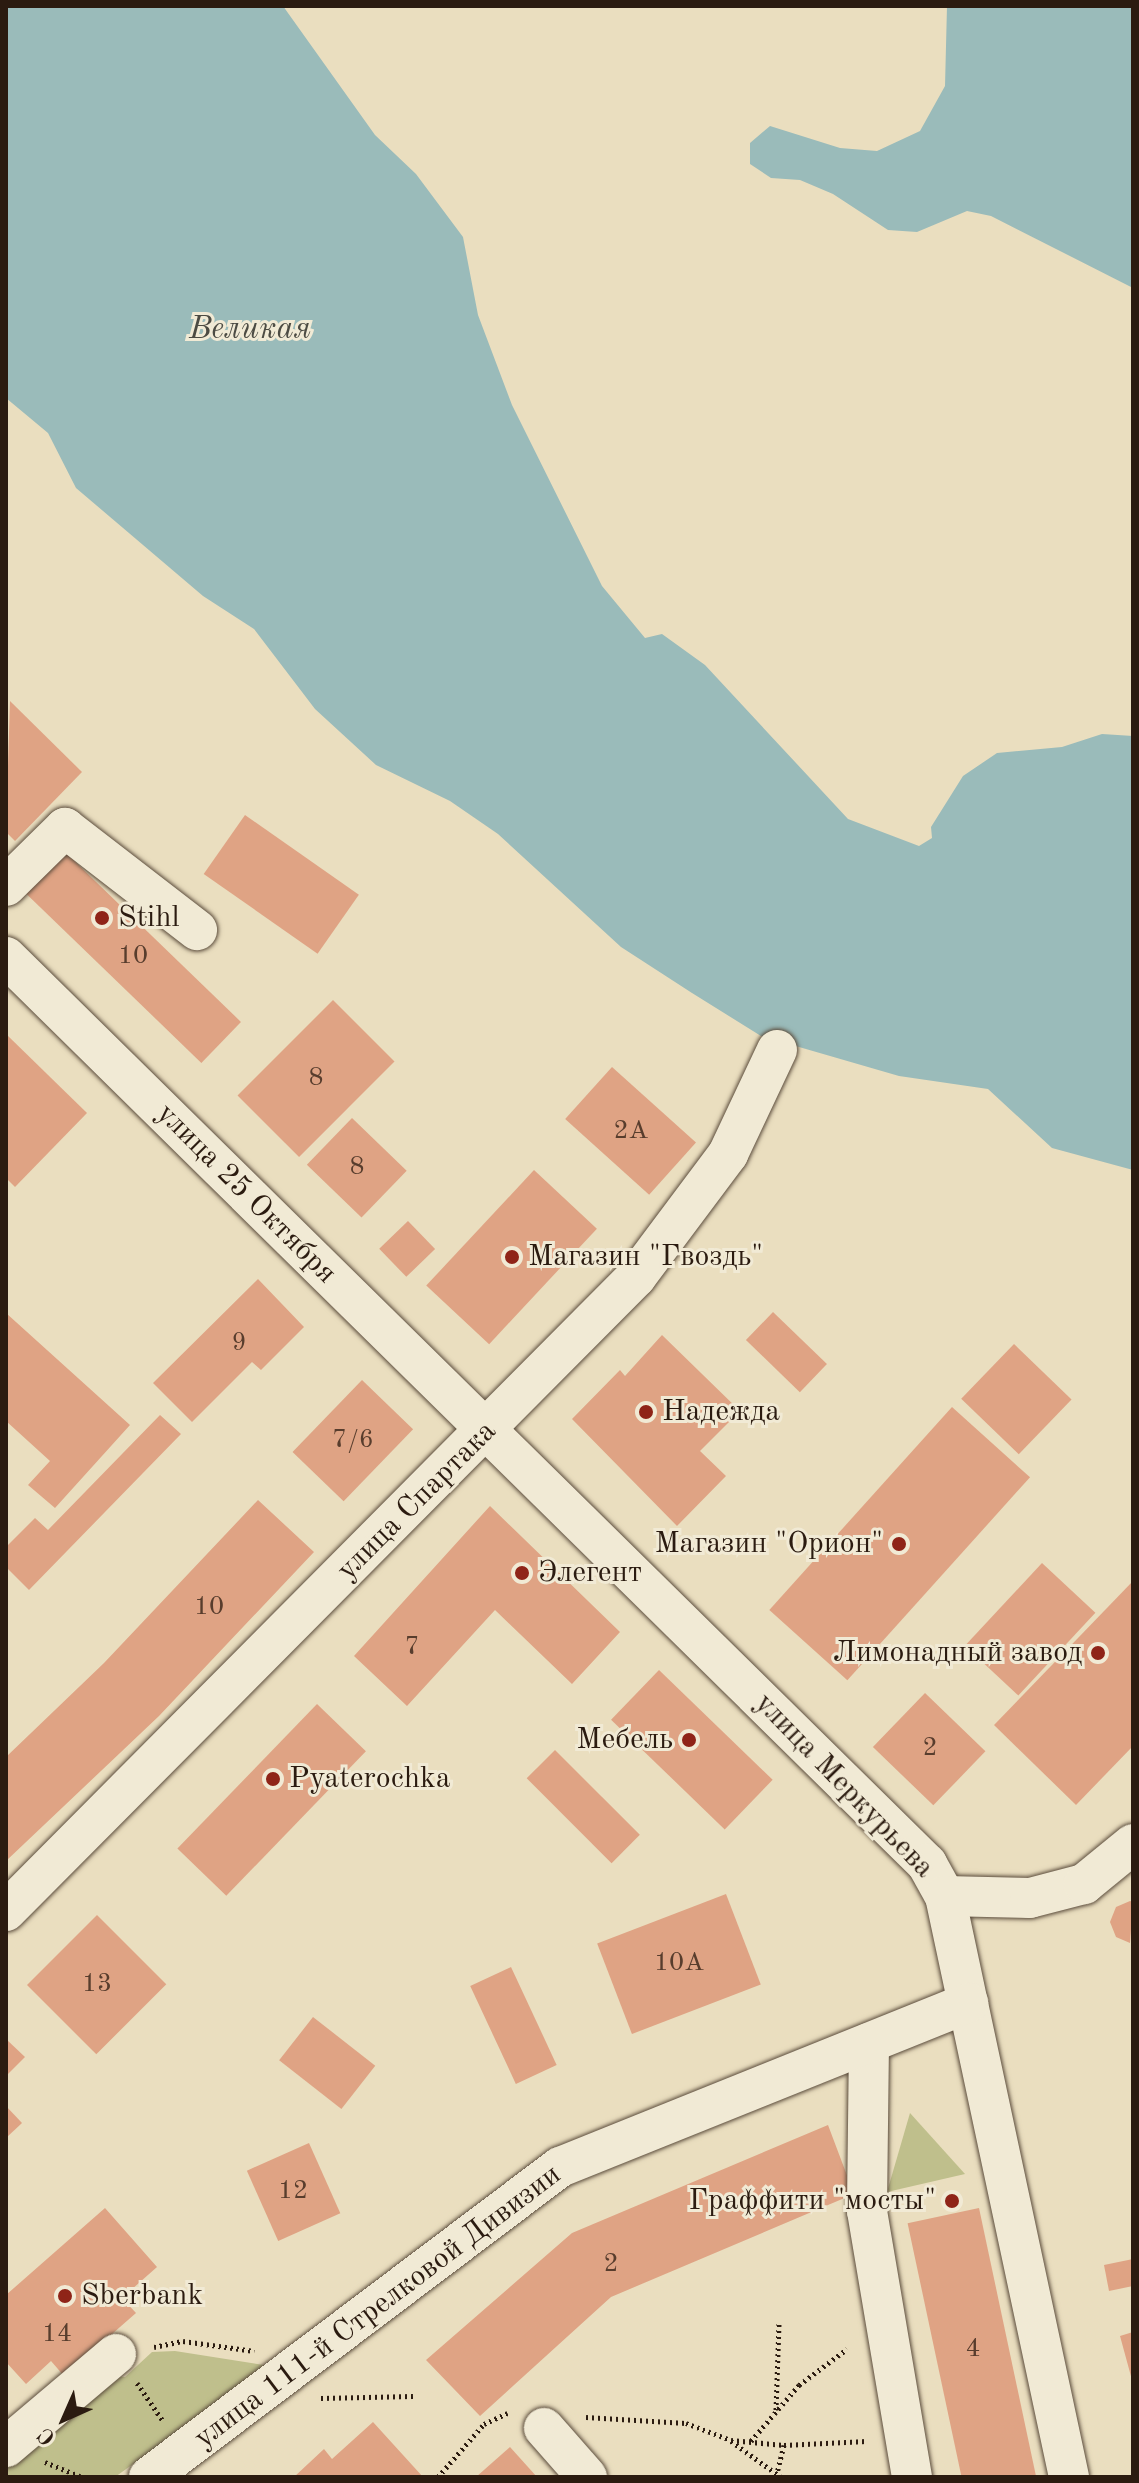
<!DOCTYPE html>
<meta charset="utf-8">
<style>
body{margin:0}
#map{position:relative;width:1139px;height:2483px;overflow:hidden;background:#eadebf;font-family:"Old Standard TT",serif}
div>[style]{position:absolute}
.green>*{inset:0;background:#bfbf8c}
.water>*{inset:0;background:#9abbba}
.building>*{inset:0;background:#dfa384;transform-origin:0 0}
.path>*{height:5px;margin-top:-2.5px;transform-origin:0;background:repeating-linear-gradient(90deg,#2b1b10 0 2px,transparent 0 6px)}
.roads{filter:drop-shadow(0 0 2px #5b4c3c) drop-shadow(0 0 2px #5b4c3c)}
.minor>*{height:40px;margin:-20px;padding:0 20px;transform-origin:20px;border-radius:20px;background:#f1ead5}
.dots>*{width:22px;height:22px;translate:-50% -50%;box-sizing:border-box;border:4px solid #f1ead5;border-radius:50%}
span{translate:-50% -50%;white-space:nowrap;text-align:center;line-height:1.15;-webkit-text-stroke:6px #f1ead5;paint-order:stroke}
.number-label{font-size:26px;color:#583d2d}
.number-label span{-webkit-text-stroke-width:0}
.poi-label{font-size:30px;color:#2b1b10}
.left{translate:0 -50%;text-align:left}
.right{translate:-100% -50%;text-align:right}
.street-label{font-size:30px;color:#2b1b10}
.water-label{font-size:32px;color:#4c4b43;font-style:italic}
.frame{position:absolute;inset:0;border:8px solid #2b1b10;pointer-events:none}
.north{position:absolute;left:24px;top:2379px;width:80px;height:80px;-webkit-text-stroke:6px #f1ead5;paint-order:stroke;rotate:225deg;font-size:22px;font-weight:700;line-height:32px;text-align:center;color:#2b1b10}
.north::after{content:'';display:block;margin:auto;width:28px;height:36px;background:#2b1b10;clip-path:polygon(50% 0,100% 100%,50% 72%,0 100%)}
</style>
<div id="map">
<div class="green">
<i style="clip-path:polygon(910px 2113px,965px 2174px,887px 2192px)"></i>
<i style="clip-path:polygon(175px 2351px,270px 2366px,115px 2477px,6px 2477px,6px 2465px,107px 2376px,125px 2377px,152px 2352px)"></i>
</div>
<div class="water">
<i style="clip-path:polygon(6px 6px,283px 6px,375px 135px,416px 174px,463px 237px,478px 315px,512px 405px,602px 586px,645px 638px,662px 634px,705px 665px,848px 819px,919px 846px,932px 838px,931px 827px,963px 776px,997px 753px,1062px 747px,1102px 734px,1133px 736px,1133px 1170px,1052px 1148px,988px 1089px,899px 1076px,761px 1036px,692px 993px,621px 947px,498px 834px,450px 801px,376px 765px,315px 709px,254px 629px,203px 596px,76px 488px,48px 433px,6px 398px)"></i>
<i style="clip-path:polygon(947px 6px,1133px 6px,1133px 288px,991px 216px,967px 211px,917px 232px,888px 230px,833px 194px,800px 180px,771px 178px,750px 164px,750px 143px,770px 126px,840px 148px,877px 151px,920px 131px,945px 86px)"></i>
</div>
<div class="building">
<i style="clip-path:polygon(10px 701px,82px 772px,15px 841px,6px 832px)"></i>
<i style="left:245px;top:815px;width:139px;height:72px;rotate:35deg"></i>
<i style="left:64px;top:851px;width:246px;height:57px;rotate:44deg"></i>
<i style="left:333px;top:1000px;width:87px;height:135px;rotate:45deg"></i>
<i style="clip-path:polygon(6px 1034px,87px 1113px,15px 1187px,6px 1178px)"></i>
<i style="left:612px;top:1067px;width:113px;height:70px;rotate:42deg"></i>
<i style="left:352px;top:1118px;width:76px;height:65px;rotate:44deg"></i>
<i style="left:534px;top:1170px;width:86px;height:158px;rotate:43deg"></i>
<i style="left:408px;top:1221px;width:39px;height:40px;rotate:46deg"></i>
<i style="clip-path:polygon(258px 1279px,304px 1327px,261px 1370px,252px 1362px,192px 1422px,153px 1383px)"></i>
<i style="left:773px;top:1312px;width:75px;height:39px;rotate:44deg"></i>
<i style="clip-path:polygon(6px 1313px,130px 1425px,55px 1508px,28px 1485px,50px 1461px,6px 1421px)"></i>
<i style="clip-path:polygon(662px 1335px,740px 1411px,700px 1451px,726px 1476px,677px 1526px,572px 1419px,620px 1370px,625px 1376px)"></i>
<i style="left:1014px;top:1344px;width:80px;height:76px;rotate:44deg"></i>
<i style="left:362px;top:1380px;width:71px;height:100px;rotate:44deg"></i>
<i style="left:952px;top:1407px;width:105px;height:273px;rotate:42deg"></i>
<i style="clip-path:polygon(160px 1415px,181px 1434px,29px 1590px,6px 1567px,6px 1547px,35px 1518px,48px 1530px)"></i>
<i style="clip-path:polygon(258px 1500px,314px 1552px,159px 1716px,6px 1861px,6px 1757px,104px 1663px)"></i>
<i style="clip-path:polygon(490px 1506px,620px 1632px,572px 1684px,495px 1610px,407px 1706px,354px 1656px)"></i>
<i style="left:1042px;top:1563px;width:73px;height:113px;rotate:43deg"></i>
<i style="clip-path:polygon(1133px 1581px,1133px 1746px,1076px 1805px,994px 1725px)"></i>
<i style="left:659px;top:1670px;width:158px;height:69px;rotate:44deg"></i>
<i style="left:925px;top:1693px;width:84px;height:75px;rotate:44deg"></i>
<i style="left:317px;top:1704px;width:68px;height:201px;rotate:44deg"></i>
<i style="left:555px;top:1750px;width:120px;height:40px;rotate:45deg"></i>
<i style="left:726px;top:1894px;width:97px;height:138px;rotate:69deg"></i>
<i style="clip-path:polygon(1130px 1901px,1133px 1902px,1130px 1943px,1116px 1937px,1110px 1922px,1116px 1907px)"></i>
<i style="left:97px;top:1915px;width:98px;height:99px;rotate:45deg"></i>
<i style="left:511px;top:1967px;width:108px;height:45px;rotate:65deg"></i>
<i style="left:313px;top:2017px;width:79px;height:55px;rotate:38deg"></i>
<i style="clip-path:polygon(6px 2039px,25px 2057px,6px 2076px)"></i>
<i style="clip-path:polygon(6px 2106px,22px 2123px,6px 2138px)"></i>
<i style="clip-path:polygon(828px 2125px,854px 2194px,611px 2297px,480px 2416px,426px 2360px,572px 2233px)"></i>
<i style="left:309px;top:2143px;width:77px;height:68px;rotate:66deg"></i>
<i style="clip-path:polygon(105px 2208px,157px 2267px,122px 2298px,136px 2313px,64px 2376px,51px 2361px,26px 2384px,6px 2362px,6px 2295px)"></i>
<i style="left:979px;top:2208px;width:275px;height:73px;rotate:78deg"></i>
<i style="clip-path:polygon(1133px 2259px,1133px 2286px,1109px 2291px,1104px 2265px)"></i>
<i style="clip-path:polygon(1133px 2332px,1133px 2380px,1132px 2380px,1120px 2336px)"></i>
<i style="clip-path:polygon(373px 2422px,423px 2477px,294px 2477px,324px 2449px,332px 2459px)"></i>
<i style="clip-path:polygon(510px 2447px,537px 2477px,476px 2477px)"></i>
</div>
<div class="path">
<i style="left:154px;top:2347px;width:30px;rotate:-12deg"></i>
<i style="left:183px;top:2341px;width:72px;rotate:8deg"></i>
<i style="left:137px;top:2383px;width:46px;rotate:55.6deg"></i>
<i style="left:321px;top:2398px;width:92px;rotate:-1.2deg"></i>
<i style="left:776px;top:2410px;width:87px;rotate:-88deg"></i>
<i style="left:586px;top:2417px;width:100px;rotate:3.4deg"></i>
<i style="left:686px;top:2423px;width:48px;rotate:20.7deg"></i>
<i style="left:731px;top:2440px;width:53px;rotate:5.4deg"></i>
<i style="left:784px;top:2445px;width:33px;rotate:104deg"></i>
<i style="left:731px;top:2441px;width:62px;rotate:35.8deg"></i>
<i style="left:751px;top:2441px;width:74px;rotate:-49.4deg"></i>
<i style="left:799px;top:2385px;width:60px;rotate:-36.9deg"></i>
<i style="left:784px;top:2445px;width:83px;rotate:-2.8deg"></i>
<i style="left:45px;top:2462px;width:40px;rotate:22deg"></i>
<i style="left:438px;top:2477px;width:70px;rotate:-49deg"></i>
<i style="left:484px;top:2424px;width:26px;rotate:-25deg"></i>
</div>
<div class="roads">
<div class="minor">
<i style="left:6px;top:886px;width:83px;rotate:-44.5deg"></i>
<i style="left:65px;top:828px;width:167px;rotate:37.7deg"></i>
<i style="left:6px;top:957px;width:1293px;rotate:44.56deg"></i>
<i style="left:927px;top:1864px;width:37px;rotate:61deg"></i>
<i style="left:945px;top:1896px;width:594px;rotate:77.95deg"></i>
<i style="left:945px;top:1896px;width:85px;rotate:1.3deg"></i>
<i style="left:1030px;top:1898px;width:56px;rotate:-14.5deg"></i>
<i style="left:1084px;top:1884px;width:63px;rotate:-39.2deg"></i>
<i style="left:6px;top:1911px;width:894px;rotate:-45.18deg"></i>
<i style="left:636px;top:1277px;width:154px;rotate:-53.2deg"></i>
<i style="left:728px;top:1154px;width:115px;rotate:-64.8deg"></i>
<i style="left:869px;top:2043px;width:168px;rotate:90.7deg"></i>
<i style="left:867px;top:2211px;width:270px;rotate:80.4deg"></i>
<i style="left:544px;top:2428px;width:65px;rotate:48.7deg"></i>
<i style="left:6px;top:2447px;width:144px;rotate:-40.2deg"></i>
<i style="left:149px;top:2477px;width:515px;rotate:-37.03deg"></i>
<i style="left:560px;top:2167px;width:440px;rotate:-21.9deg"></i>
</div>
</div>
<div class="dots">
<i style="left:102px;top:918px;background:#8f2418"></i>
<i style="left:512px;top:1257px;background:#8f2418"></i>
<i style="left:646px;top:1412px;background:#8f2418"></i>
<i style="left:899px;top:1544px;background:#8f2418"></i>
<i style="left:522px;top:1573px;background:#8f2418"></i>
<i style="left:1098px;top:1653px;background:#8f2418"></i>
<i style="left:689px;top:1740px;background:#8f2418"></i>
<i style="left:273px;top:1779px;background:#8f2418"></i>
<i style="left:952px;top:2201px;background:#8f2418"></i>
<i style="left:65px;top:2296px;background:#8f2418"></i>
</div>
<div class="number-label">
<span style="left:133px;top:957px">10</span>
<span style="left:316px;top:1079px">8</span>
<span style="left:631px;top:1132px">2А</span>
<span style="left:357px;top:1168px">8</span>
<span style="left:239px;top:1344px">9</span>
<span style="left:353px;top:1441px">7/6</span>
<span style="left:209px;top:1608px">10</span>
<span style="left:412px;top:1648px">7</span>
<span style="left:930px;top:1749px">2</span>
<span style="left:679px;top:1964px">10А</span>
<span style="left:97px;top:1985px">13</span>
<span style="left:293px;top:2192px">12</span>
<span style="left:611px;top:2265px">2</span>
<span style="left:57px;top:2335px">14</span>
<span style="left:973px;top:2350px">4</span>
</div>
<div class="poi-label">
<span class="left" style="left:118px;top:918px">Stihl</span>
<span class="left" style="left:528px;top:1257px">Магазин "Гвоздь"</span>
<span class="left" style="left:662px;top:1412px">Надежда</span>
<span class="right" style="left:883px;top:1544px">Магазин "Орион"</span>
<span class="left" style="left:538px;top:1573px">Элегент</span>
<span class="right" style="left:1082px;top:1653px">Лимонадный завод</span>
<span class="right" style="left:673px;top:1740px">Мебель</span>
<span class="left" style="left:289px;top:1779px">Pyaterochka</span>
<span class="right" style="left:936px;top:2201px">Граффити "мосты"</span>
<span class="left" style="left:81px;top:2296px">Sberbank</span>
</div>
<div class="street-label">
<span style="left:246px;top:1194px;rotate:45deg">улица 25 Октября</span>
<span style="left:417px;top:1501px;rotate:-45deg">улица Спартака</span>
<span style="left:844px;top:1786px;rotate:46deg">улица Меркурьева</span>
<span style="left:378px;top:2307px;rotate:-37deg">улица 111-й Стрелковой Дивизии</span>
</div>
<div class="water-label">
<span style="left:250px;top:330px">Великая</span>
</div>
<div class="frame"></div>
<div class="north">С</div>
</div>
